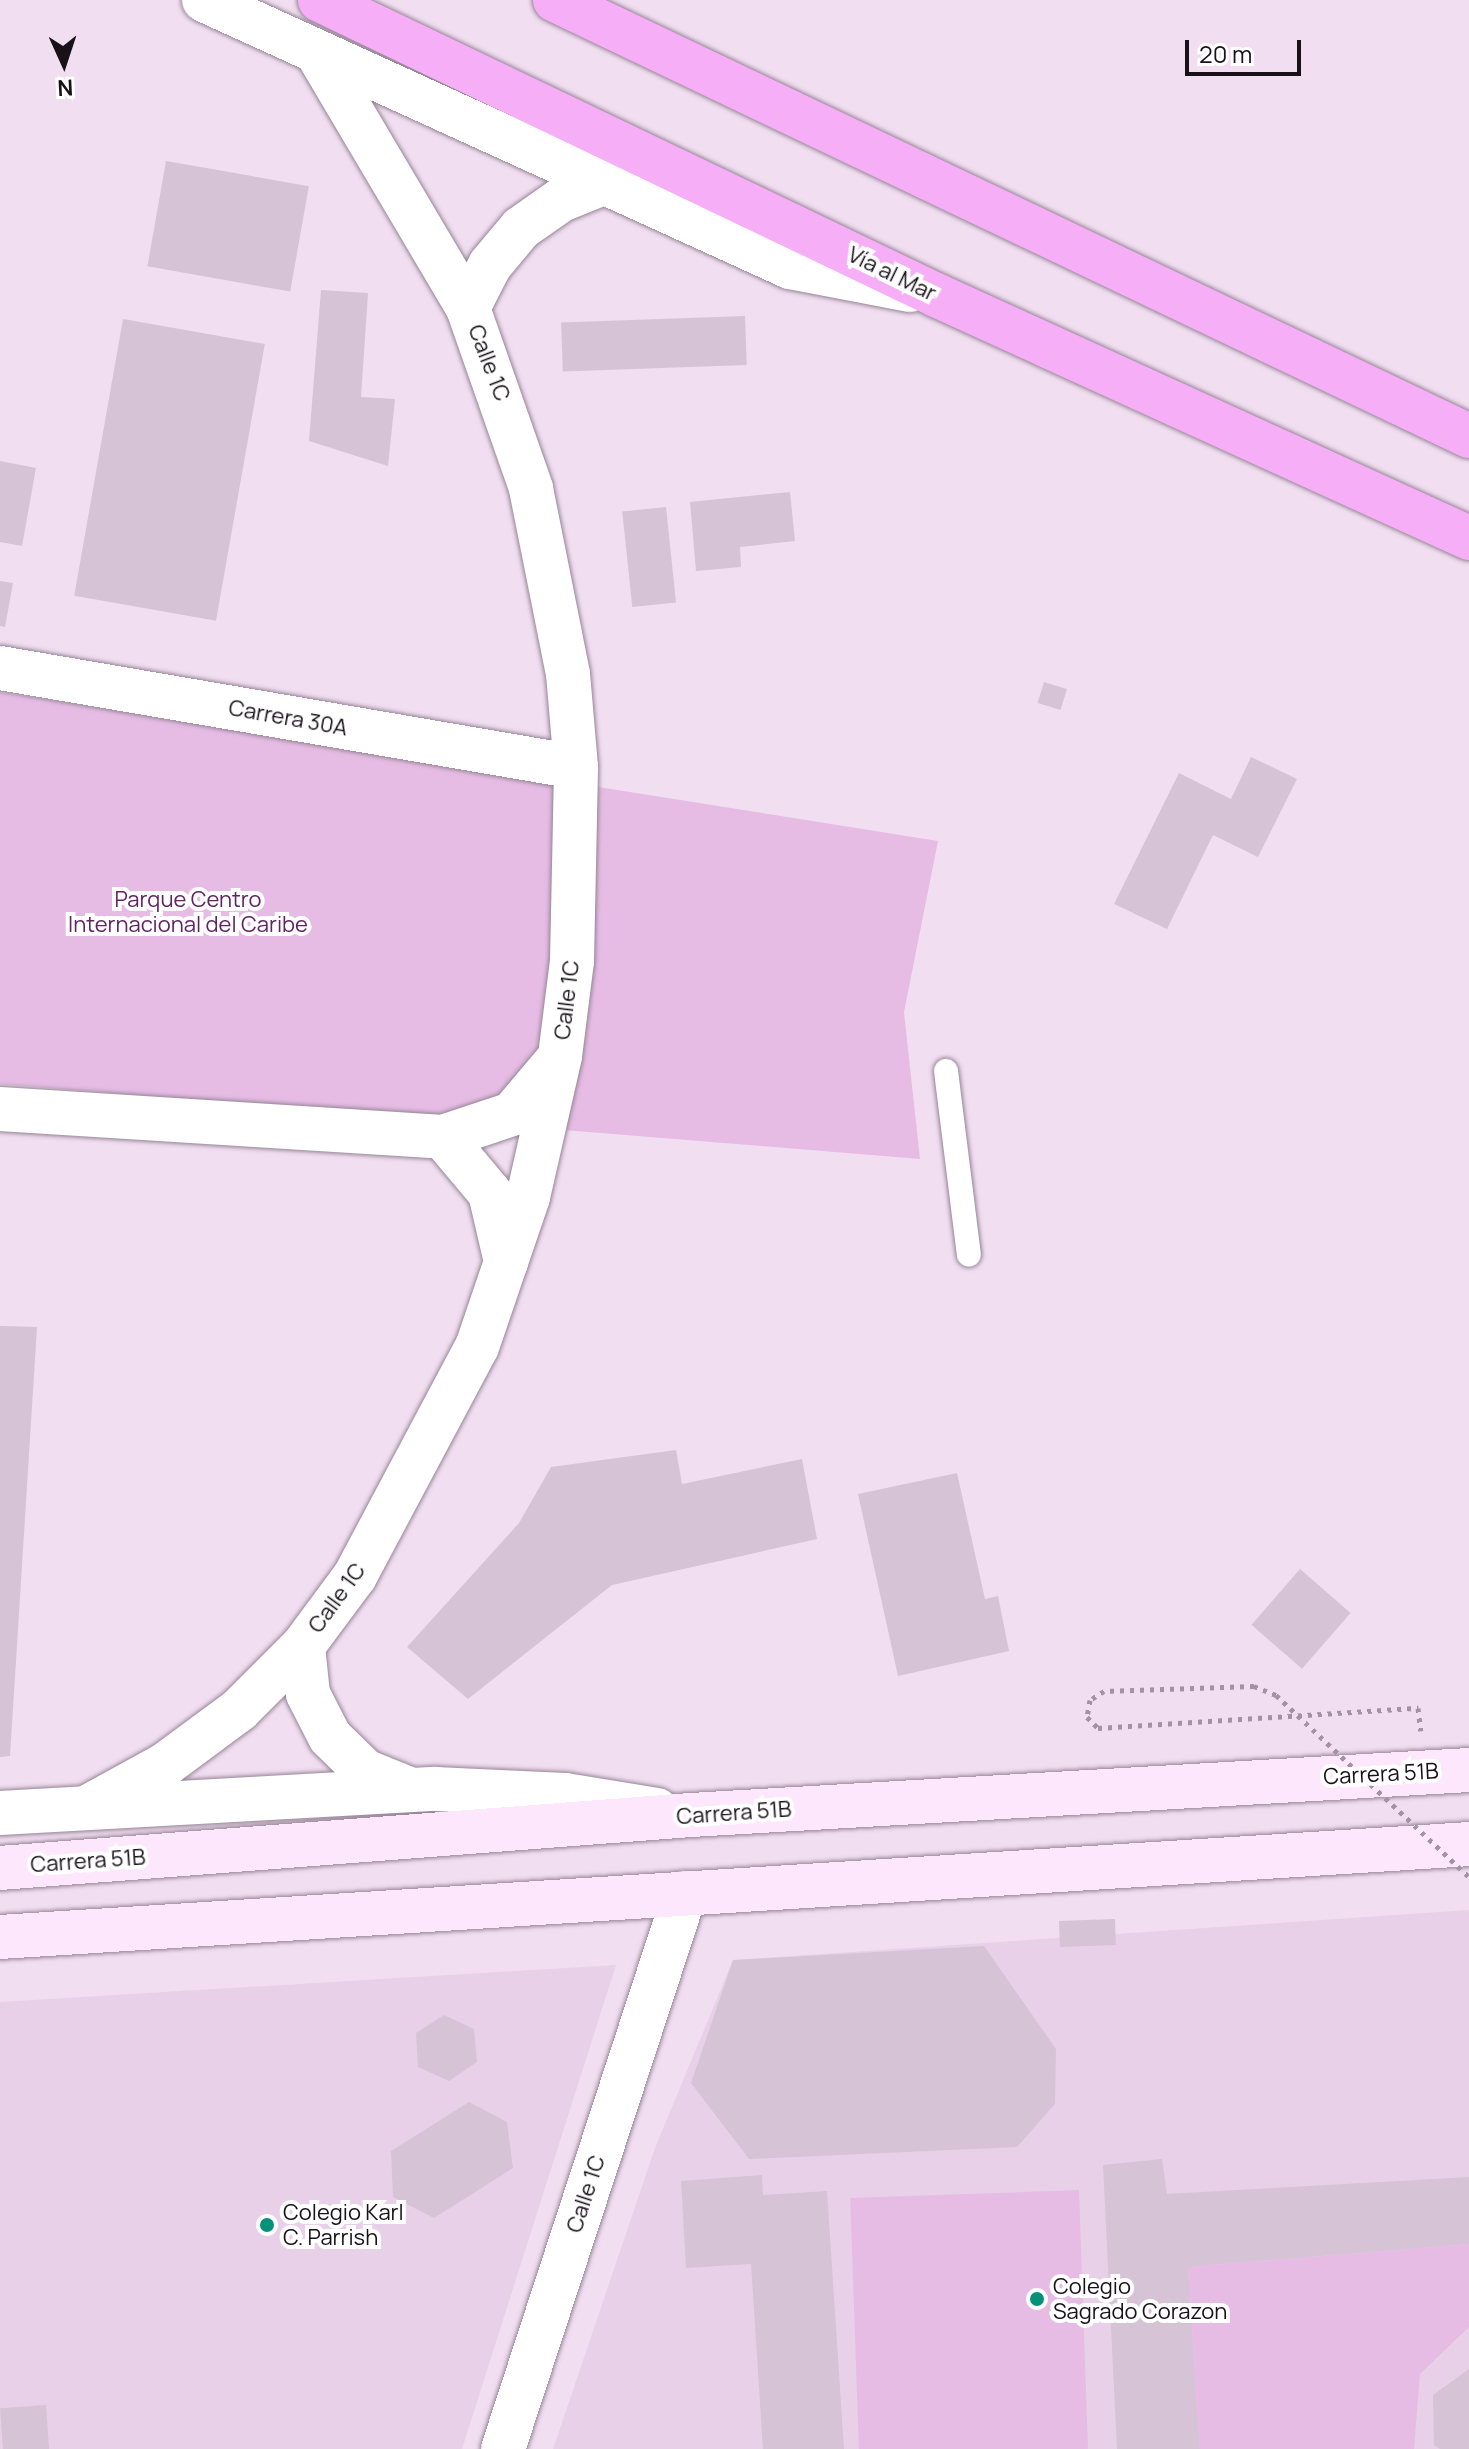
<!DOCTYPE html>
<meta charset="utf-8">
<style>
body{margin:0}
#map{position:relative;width:1469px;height:2449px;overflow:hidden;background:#f1def1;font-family:Manrope,sans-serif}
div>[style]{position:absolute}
.built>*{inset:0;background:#e9d0e9}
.green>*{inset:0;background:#e6bce5;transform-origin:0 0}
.building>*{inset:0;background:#d6c3d6;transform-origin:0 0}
.path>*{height:5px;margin-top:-2.5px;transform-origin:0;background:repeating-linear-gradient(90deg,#a293a2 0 4px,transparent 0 10px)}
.roads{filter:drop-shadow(0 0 2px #968596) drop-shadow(0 0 2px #968596)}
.lane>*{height:24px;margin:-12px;padding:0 12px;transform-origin:12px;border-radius:12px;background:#fff}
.street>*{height:44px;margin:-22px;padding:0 22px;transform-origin:22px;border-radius:22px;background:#fff}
.secondary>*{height:44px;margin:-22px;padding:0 22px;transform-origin:22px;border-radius:22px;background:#fce7fc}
.highway>*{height:44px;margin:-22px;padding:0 22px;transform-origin:22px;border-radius:22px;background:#f6aff6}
.path-bridge>*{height:5px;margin-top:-2.5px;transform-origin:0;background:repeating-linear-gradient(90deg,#a293a2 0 4px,transparent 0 10px)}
.dots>*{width:22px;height:22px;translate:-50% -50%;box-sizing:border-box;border:4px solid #fff;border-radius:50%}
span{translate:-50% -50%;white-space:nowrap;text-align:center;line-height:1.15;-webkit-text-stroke:8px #fff;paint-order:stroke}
.street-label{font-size:22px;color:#181218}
.park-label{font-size:22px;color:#622364}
.poi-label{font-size:22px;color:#181218}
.left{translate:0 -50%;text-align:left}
.north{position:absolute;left:24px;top:24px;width:80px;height:80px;-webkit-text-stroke:6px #fff;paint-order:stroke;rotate:177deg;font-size:22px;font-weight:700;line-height:32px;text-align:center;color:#181218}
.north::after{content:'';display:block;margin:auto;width:28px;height:36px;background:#181218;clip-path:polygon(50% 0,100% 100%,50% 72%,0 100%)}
.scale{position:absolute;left:1185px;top:40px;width:116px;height:36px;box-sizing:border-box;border:4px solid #181218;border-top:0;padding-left:10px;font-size:24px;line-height:28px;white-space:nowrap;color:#181218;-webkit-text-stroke:6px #fff;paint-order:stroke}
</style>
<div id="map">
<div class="built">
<i style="clip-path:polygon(1469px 1910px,1469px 2449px,553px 2449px,655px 2148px,733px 1960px)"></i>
<i style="clip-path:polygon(616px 1965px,462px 2449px,0 2449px,0 2002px)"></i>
</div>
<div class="green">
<i style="clip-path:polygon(0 692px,938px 841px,904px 1012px,920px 1159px,0 1084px)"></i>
<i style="left:1079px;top:2190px;width:259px;height:229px;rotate:88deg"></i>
<i style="clip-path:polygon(1469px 2244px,1469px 2327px,1420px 2374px,1414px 2449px,1200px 2449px,1188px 2267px)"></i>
</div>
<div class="building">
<i style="left:166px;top:161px;width:145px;height:107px;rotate:10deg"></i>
<i style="clip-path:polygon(321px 290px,368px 293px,361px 397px,395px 399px,388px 466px,309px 441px)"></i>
<i style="left:745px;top:316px;width:49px;height:184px;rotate:88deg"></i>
<i style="left:123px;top:319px;width:144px;height:281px;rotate:10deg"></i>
<i style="clip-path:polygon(0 461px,36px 468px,22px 546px,0 542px)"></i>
<i style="clip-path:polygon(790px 492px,795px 541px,740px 547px,741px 567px,696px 571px,690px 502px)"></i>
<i style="left:666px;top:507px;width:96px;height:44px;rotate:84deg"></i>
<i style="clip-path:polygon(0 581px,13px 583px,5px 627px,0 626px)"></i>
<i style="left:1044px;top:682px;width:24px;height:22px;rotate:17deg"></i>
<i style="clip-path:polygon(1251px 757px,1297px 779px,1258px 857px,1213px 835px,1167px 929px,1114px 904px,1179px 773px,1231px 799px)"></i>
<i style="clip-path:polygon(0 1326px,37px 1327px,10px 1756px,0 1757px)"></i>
<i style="clip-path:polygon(676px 1450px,682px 1484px,802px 1459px,817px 1539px,612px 1585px,468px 1699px,407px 1647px,519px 1523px,551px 1467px)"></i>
<i style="clip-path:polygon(957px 1473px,985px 1599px,998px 1596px,1009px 1651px,898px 1676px,858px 1494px)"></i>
<i style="left:1300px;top:1569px;width:67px;height:74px;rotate:41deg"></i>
<i style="left:1115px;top:1919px;width:26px;height:56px;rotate:88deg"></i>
<i style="clip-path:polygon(984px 1946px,1056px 2049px,1055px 2104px,1017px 2147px,749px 2159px,691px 2083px,733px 1960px)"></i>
<i style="clip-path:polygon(444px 2015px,474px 2029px,477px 2062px,449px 2081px,418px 2067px,416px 2033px)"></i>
<i style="clip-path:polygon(469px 2102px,507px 2122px,513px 2168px,434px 2218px,393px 2197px,391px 2151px)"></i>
<i style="clip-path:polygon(1162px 2159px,1167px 2194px,1469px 2177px,1469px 2244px,1188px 2267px,1200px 2449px,1117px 2449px,1103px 2165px)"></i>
<i style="clip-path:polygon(762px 2175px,763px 2195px,827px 2191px,844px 2449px,763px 2449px,751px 2264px,686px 2268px,681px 2181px)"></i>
<i style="clip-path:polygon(1469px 2369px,1469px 2449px,1440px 2449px,1434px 2445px,1433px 2395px)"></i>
<i style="left:46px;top:2405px;width:44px;height:46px;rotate:86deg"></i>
</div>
<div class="path">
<i style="left:1276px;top:1695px;width:24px;rotate:-158deg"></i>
<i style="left:1254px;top:1686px;width:150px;rotate:178.1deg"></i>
<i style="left:1104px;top:1691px;width:17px;rotate:147deg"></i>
<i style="left:1090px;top:1700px;width:17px;rotate:100deg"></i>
<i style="left:1087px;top:1717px;width:16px;rotate:45deg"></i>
<i style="left:1098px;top:1728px;width:321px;rotate:-3.6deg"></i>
<i style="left:1418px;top:1708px;width:23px;rotate:83deg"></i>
</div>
<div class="roads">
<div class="lane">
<i style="left:946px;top:1071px;width:185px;rotate:82.9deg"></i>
</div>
<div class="street">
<i style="left:204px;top:0;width:644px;rotate:24.5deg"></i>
<i style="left:790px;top:267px;width:122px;rotate:10.9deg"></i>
<i style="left:468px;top:308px;width:48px;rotate:-62.9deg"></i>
<i style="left:490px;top:265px;width:48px;rotate:-50deg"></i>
<i style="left:521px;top:228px;width:49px;rotate:-35deg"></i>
<i style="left:561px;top:200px;width:48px;rotate:-21.8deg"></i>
<i style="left:0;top:668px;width:584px;rotate:9.75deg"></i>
<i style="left:0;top:1109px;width:444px;rotate:3.6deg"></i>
<i style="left:443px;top:1137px;width:73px;rotate:-18.4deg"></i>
<i style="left:512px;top:1114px;width:68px;rotate:-49.8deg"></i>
<i style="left:443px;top:1137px;width:73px;rotate:50deg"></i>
<i style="left:490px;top:1193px;width:71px;rotate:76.9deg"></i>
<i style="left:303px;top:1646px;width:48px;rotate:84.1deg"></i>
<i style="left:308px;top:1694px;width:48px;rotate:62.9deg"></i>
<i style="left:330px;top:1737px;width:49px;rotate:44.2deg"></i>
<i style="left:365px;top:1771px;width:48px;rotate:22.2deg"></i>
<i style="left:86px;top:1808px;width:91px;rotate:-28.8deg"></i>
<i style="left:166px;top:1764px;width:91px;rotate:-36.5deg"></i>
<i style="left:239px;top:1710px;width:91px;rotate:-45deg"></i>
<i style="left:303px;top:1646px;width:87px;rotate:-53.4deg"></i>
<i style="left:355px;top:1576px;width:259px;rotate:-62deg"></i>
<i style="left:477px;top:1347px;width:158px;rotate:-71.2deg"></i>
<i style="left:528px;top:1197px;width:145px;rotate:-77.2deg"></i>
<i style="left:560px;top:1056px;width:96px;rotate:-82.8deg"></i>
<i style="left:572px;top:961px;width:194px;rotate:-88.8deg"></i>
<i style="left:576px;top:767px;width:93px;rotate:-94.9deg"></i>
<i style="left:568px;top:674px;width:190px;rotate:-101.3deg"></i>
<i style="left:531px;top:488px;width:191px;rotate:-109.3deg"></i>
<i style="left:468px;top:308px;width:296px;rotate:-120.6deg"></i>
<i style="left:0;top:1813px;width:436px;rotate:-3.2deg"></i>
<i style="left:435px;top:1789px;width:130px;rotate:2.6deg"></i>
<i style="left:565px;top:1795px;width:93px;rotate:9.3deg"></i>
<i style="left:503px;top:2449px;width:585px;rotate:-71.87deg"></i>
</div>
<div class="secondary">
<i style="left:0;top:1868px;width:693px;rotate:-4.39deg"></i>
<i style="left:691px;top:1815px;width:779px;rotate:-3.31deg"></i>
<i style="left:0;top:1937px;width:1472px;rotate:-3.62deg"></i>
</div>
<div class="highway">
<i style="left:320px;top:0;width:683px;rotate:25.59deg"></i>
<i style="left:936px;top:295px;width:586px;rotate:24.51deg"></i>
<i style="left:555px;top:0;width:1013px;rotate:25.5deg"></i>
</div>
</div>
<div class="path-bridge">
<i style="left:1276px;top:1695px;width:265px;rotate:43.3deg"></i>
</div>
<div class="dots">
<i style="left:267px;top:2225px;background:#08917a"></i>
<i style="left:1037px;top:2299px;background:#08917a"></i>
</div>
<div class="street-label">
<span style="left:892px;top:274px;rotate:26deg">Vía al Mar</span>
<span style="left:489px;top:363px;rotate:69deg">Calle 1C</span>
<span style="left:288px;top:718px;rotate:10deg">Carrera 30A</span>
<span style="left:567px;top:1000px;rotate:-83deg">Calle 1C</span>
<span style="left:337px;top:1598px;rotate:-54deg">Calle 1C</span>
<span style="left:1381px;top:1774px;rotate:-3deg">Carrera 51B</span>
<span style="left:734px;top:1813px;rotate:-4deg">Carrera 51B</span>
<span style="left:88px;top:1861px;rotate:-4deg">Carrera 51B</span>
<span style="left:586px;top:2194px;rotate:-72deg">Calle 1C</span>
</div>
<div class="park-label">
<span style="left:188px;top:912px">Parque Centro<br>Internacional del Caribe</span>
</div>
<div class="poi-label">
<span class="left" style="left:283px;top:2225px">Colegio Karl<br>C. Parrish</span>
<span class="left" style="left:1053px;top:2299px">Colegio<br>Sagrado Corazon</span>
</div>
<div class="north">N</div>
<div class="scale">20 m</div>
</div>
